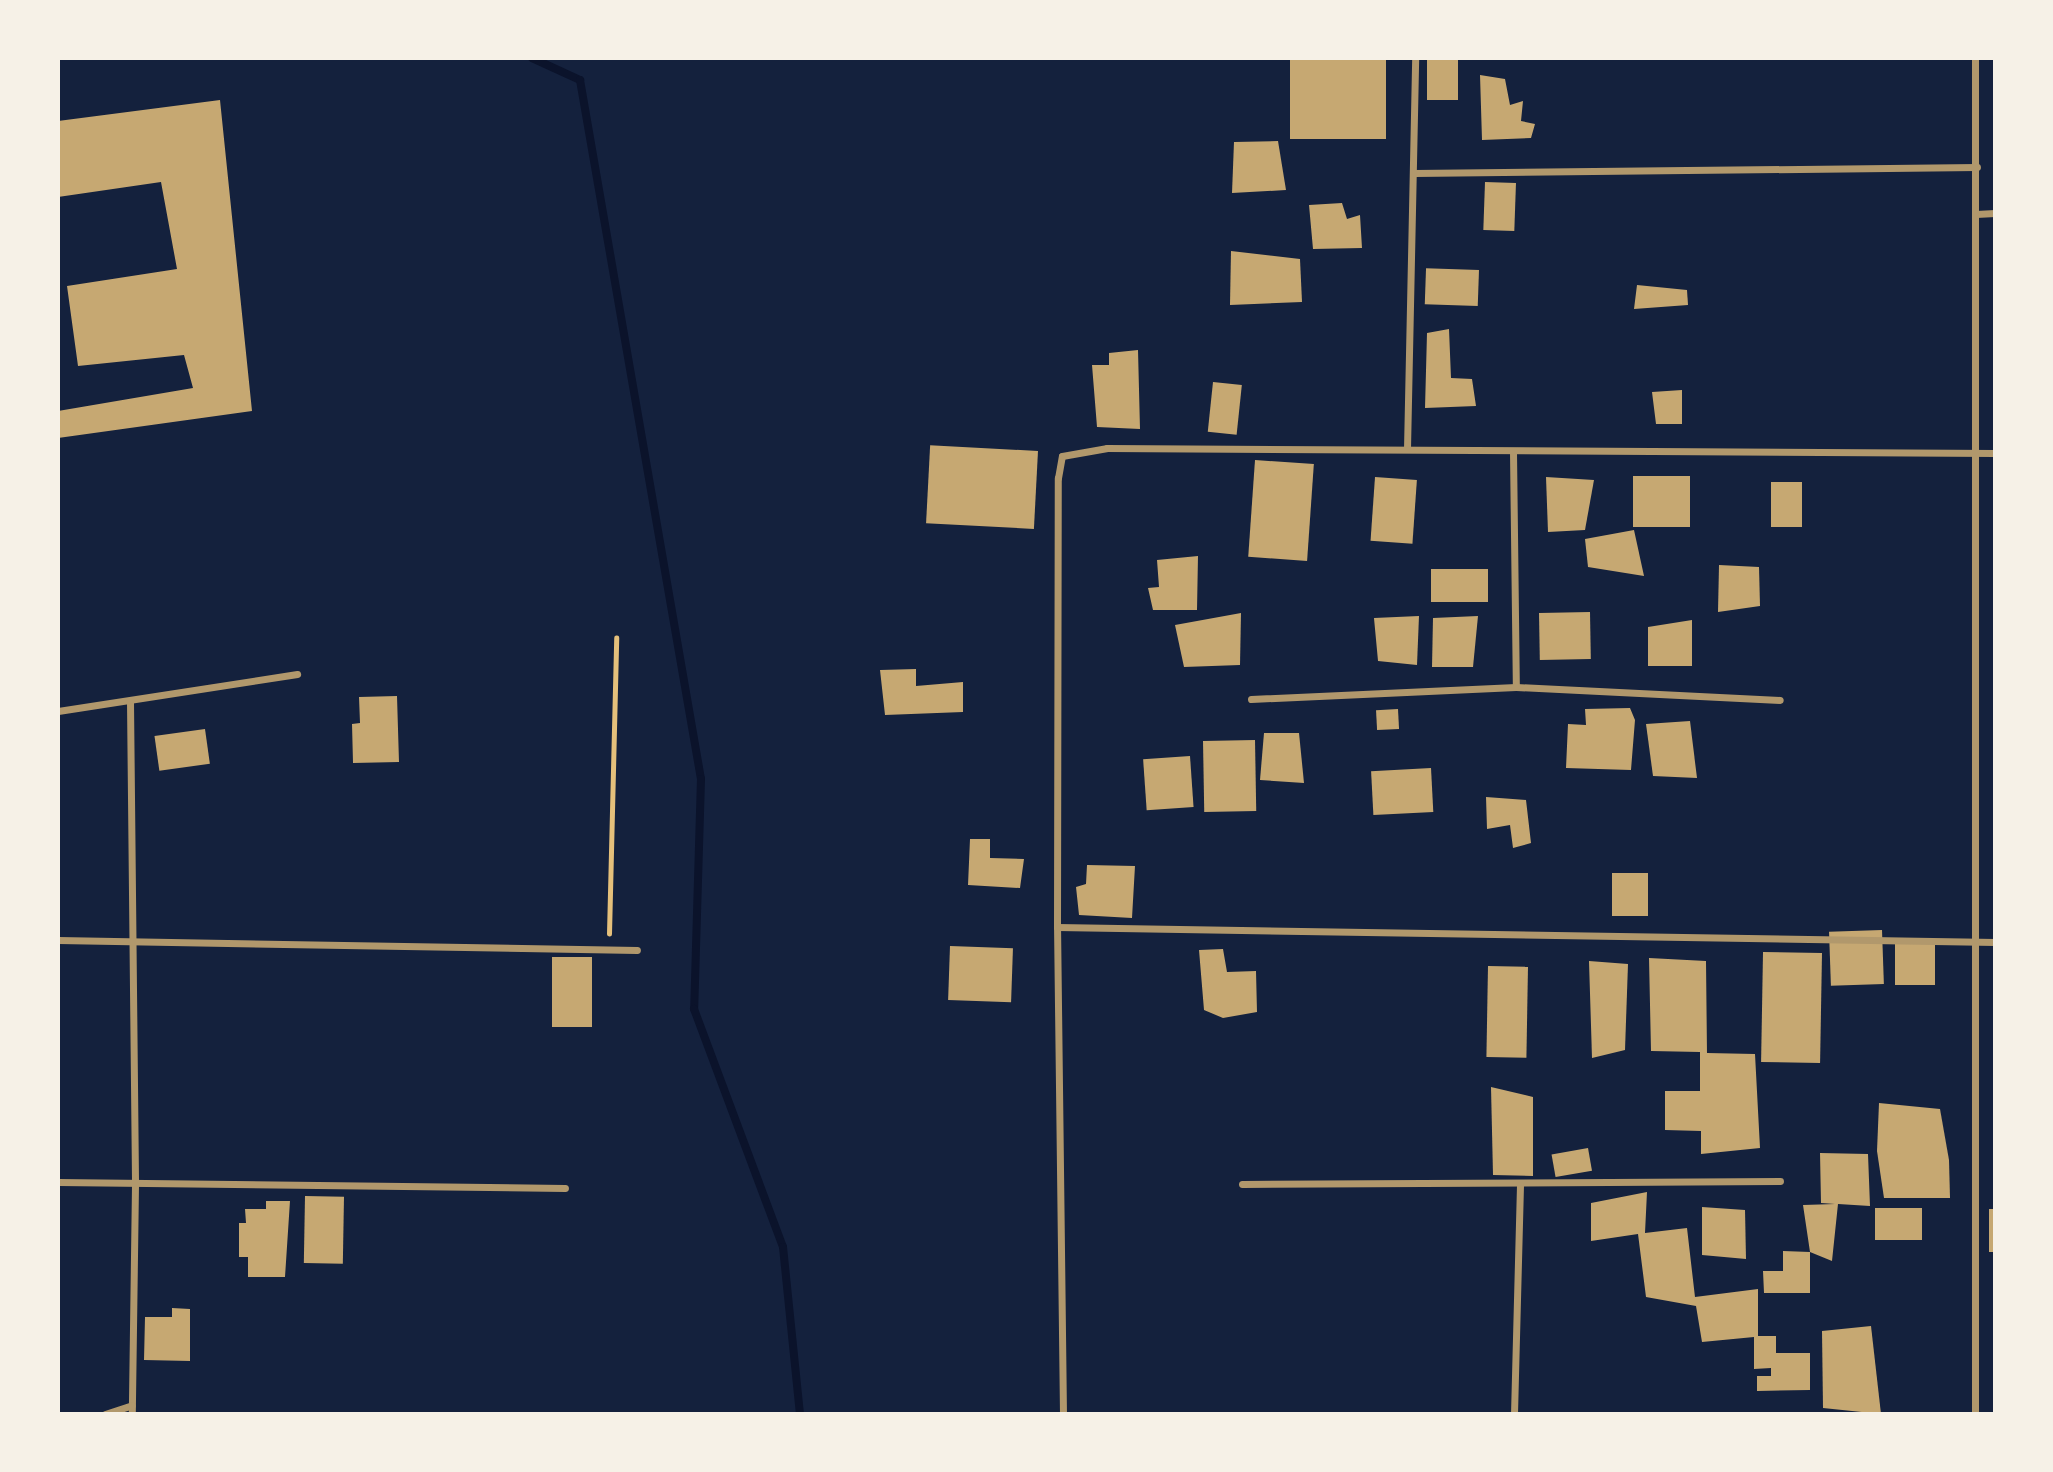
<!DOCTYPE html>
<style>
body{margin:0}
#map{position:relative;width:2053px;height:1472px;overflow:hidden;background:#14213d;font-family:Montserrat,sans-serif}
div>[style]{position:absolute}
.stream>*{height:8px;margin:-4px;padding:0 4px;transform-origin:4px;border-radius:4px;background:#0b132b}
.building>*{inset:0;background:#c6a872;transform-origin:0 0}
.path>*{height:4.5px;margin:-2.25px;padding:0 2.25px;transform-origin:2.25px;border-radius:2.25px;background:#e5c07b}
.minor>*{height:7px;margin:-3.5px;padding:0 3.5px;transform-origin:3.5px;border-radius:3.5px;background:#b1986c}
span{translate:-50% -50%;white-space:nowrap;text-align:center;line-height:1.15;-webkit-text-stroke:6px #f6f1e7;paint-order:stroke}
.frame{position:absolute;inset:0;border:60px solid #f6f1e7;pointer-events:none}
</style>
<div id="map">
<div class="stream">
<i style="left:532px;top:58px;width:53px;rotate:24.6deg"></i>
<i style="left:580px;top:80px;width:709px;rotate:80.18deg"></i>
<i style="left:701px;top:779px;width:230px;rotate:91.7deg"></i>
<i style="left:694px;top:1009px;width:254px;rotate:69.5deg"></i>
<i style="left:783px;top:1247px;width:168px;rotate:84.2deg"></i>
</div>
<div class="building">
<i style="left:1290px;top:58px;width:96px;height:81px"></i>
<i style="left:1427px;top:58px;width:31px;height:42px"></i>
<i style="clip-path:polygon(1480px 75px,1505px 79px,1510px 105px,1523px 101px,1521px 121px,1535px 124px,1531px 138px,1482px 140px)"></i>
<i style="clip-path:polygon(220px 100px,252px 411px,58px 438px,58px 411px,193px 388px,184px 355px,78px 366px,67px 286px,177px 269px,161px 182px,58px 197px,58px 121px)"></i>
<i style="clip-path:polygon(1278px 141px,1286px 190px,1232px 193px,1234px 142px)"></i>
<i style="left:1485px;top:182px;width:31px;height:48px;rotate:2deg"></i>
<i style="clip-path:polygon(1342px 203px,1347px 219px,1360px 215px,1362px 248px,1313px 249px,1309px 205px)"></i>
<i style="clip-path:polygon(1231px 251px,1300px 259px,1302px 302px,1230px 305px)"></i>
<i style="left:1479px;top:270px;width:36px;height:53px;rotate:92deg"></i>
<i style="clip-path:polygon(1637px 285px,1687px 290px,1688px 305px,1634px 309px)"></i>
<i style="clip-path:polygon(1449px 329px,1451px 378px,1472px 379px,1476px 406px,1425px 408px,1427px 333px)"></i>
<i style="clip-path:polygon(1138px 350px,1140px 429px,1097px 427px,1092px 365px,1109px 365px,1109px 353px)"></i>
<i style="left:1213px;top:382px;width:29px;height:50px;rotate:6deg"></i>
<i style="clip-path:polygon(1682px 390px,1682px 424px,1656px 424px,1652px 392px)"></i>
<i style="left:1038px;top:451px;width:78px;height:108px;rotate:93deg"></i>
<i style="left:1255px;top:460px;width:59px;height:97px;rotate:4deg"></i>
<i style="left:1690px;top:476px;width:51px;height:57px;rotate:90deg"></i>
<i style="left:1375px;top:477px;width:42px;height:64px;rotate:4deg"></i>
<i style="clip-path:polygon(1546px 477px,1594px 480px,1585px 530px,1548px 532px)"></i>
<i style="left:1771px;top:482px;width:31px;height:45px"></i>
<i style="clip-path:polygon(1634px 530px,1644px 576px,1588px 567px,1585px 539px)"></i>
<i style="clip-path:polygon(1198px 556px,1197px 610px,1153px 610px,1148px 588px,1159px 587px,1157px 560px)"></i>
<i style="clip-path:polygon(1719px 565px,1759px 567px,1760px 606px,1718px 612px)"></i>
<i style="left:1488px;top:569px;width:33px;height:57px;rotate:90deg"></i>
<i style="left:1590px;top:612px;width:47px;height:51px;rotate:89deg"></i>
<i style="clip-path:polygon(1241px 613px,1240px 665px,1184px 667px,1175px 625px)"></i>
<i style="clip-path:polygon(1419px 616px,1417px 665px,1378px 661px,1374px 618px)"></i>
<i style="clip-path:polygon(1478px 616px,1473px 667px,1432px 667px,1433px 618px)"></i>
<i style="clip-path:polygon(1692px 620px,1692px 666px,1648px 666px,1648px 627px)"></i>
<i style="clip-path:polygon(916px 669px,916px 686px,963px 682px,963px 712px,885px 715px,880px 670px)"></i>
<i style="clip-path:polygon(397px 696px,399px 762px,353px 763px,352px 724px,360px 723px,359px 697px)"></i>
<i style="clip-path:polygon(1630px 708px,1635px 720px,1631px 770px,1566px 768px,1568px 724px,1586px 725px,1585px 709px)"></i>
<i style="left:1398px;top:709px;width:20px;height:22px;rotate:87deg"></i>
<i style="clip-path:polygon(1690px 721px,1697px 778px,1653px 776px,1646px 724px)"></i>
<i style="left:205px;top:729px;width:35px;height:51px;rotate:82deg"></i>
<i style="clip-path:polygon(1264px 733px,1299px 733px,1304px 783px,1260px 780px)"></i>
<i style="left:1255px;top:740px;width:71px;height:52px;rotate:89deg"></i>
<i style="left:1190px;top:756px;width:51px;height:47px;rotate:86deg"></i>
<i style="left:1431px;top:768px;width:44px;height:60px;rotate:87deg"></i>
<i style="clip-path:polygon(1486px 797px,1526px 800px,1531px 843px,1513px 848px,1510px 825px,1487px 829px)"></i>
<i style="clip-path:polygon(970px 839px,990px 839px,990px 858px,1024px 859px,1020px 888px,968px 885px)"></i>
<i style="clip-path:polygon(1087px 865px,1135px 866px,1132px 918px,1079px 915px,1076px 887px,1086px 884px)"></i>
<i style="left:1612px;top:873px;width:36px;height:43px"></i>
<i style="left:1882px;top:930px;width:54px;height:53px;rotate:88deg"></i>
<i style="left:1895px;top:941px;width:40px;height:44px"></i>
<i style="left:950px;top:946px;width:63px;height:54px;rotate:2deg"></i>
<i style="clip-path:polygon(1223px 949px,1227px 972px,1256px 971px,1257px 1012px,1223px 1018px,1204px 1010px,1199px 950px)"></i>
<i style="left:1822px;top:953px;width:110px;height:59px;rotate:91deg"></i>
<i style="left:552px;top:957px;width:40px;height:70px"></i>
<i style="clip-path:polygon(1649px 958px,1706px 961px,1707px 1053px,1755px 1054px,1760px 1148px,1701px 1154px,1701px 1131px,1665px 1130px,1665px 1091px,1700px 1091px,1700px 1052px,1651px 1051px)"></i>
<i style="clip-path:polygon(1589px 961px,1628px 964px,1625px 1050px,1592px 1058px)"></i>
<i style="left:1488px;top:966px;width:40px;height:91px;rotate:1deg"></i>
<i style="clip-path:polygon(1491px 1087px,1533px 1097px,1533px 1176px,1493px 1175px)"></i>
<i style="clip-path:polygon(1879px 1103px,1940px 1109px,1949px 1160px,1950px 1198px,1884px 1198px,1877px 1151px)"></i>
<i style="left:1588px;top:1148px;width:23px;height:37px;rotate:80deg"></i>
<i style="clip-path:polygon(1820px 1153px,1868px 1154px,1870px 1206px,1838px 1204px,1832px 1261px,1810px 1252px,1803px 1205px,1835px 1204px,1821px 1203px)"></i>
<i style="clip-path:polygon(1647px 1192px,1645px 1233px,1687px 1228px,1695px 1297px,1758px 1289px,1758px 1336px,1776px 1336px,1776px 1353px,1810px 1353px,1810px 1390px,1757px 1391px,1757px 1376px,1771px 1376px,1771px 1368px,1754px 1369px,1754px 1337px,1702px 1342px,1696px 1306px,1646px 1297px,1638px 1234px,1591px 1241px,1591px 1203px)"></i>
<i style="left:305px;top:1196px;width:39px;height:67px;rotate:1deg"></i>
<i style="clip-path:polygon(266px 1201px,290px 1201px,285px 1277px,248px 1277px,248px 1257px,239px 1257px,239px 1223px,246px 1223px,245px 1209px,266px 1209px)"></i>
<i style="clip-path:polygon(1702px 1207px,1745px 1210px,1746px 1259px,1702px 1255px)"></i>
<i style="left:1875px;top:1208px;width:47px;height:32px"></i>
<i style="left:1989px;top:1209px;width:6px;height:43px"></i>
<i style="clip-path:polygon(1783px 1251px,1810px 1252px,1810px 1293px,1764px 1293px,1763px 1271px,1783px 1271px)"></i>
<i style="clip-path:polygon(172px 1308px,190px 1309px,190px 1361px,144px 1360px,145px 1317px,172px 1317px)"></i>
<i style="clip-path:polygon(1871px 1326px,1881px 1414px,1823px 1408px,1822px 1331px)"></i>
</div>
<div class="path">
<i style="left:609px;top:934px;width:296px;rotate:-88.6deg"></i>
</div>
<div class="minor">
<i style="left:1414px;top:173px;width:563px;rotate:-0.61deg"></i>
<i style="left:1976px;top:214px;width:19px;rotate:-3deg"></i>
<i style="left:1407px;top:449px;width:391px;rotate:-88.8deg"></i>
<i style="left:1513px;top:452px;width:235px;rotate:89.3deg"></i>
<i style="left:1251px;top:699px;width:265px;rotate:-2.6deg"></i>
<i style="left:1516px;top:687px;width:264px;rotate:2.8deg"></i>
<i style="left:130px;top:702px;width:483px;rotate:89.4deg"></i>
<i style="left:135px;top:1185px;width:229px;rotate:90.8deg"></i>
<i style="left:58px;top:711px;width:242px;rotate:-8.8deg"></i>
<i style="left:1057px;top:927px;width:938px;rotate:0.92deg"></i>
<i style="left:58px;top:940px;width:579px;rotate:0.99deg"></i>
<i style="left:58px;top:1182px;width:507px;rotate:0.68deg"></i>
<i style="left:1242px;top:1184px;width:538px;rotate:-0.32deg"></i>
<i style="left:105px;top:1414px;width:28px;rotate:-18deg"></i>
<i style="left:1063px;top:1414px;width:487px;rotate:-90.7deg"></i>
<i style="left:1057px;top:927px;width:449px;rotate:-89.9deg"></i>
<i style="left:1058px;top:478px;width:22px;rotate:-80deg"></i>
<i style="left:1062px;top:456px;width:46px;rotate:-10.1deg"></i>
<i style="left:1107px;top:448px;width:888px;rotate:0.32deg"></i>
<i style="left:1514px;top:1414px;width:229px;rotate:-88.5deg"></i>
<i style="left:1975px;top:1414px;width:1356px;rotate:-90deg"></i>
</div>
<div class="frame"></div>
</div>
